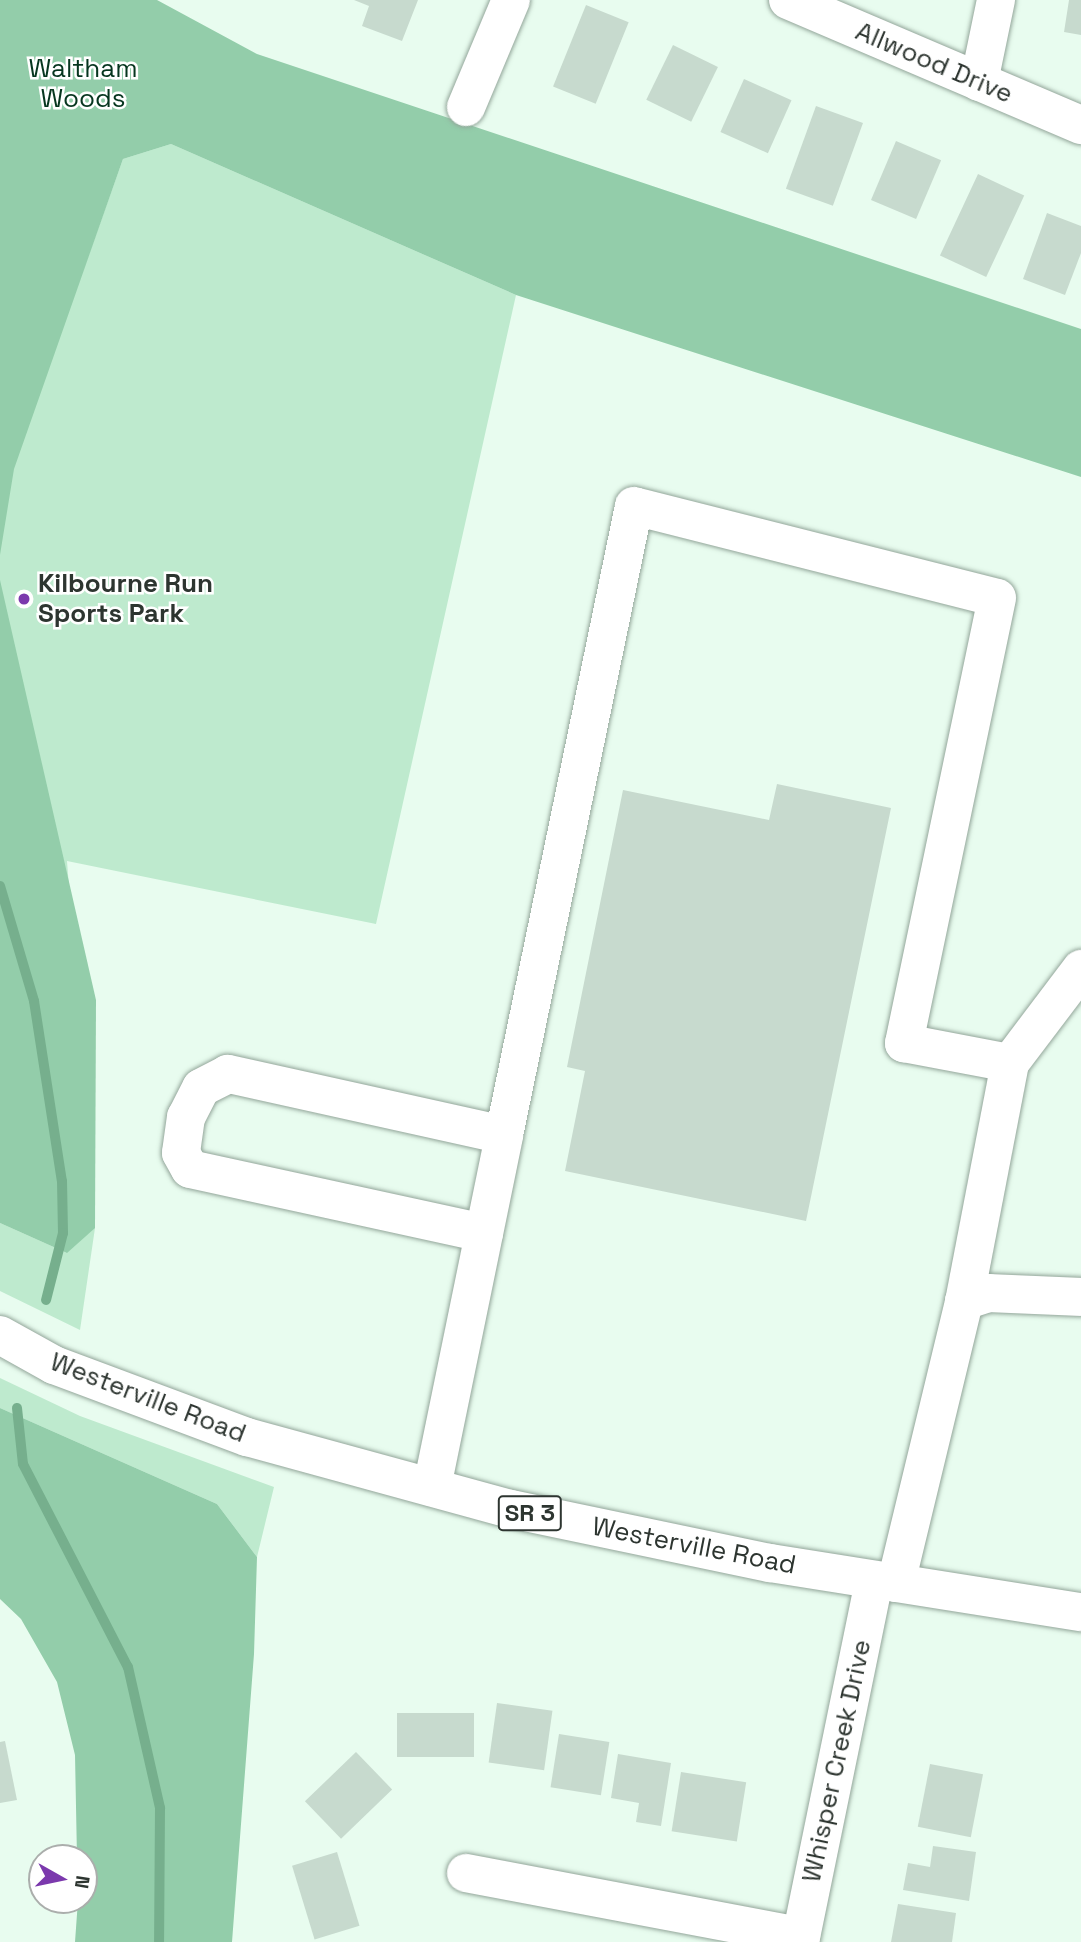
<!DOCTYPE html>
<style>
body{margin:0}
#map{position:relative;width:1081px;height:1942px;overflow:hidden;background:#e8fcef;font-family:"Space Grotesk",sans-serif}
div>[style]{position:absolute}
.green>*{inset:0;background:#beeace}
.forest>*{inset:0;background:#93cdaa}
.stream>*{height:10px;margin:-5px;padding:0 5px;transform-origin:5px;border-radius:5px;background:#76af8d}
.building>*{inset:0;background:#c7dace;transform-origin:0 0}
.roads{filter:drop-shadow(0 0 2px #93a69a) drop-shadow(0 0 2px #93a69a)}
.minor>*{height:38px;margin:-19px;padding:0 19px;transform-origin:19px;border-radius:19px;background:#fff}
.major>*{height:38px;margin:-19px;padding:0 19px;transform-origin:19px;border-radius:19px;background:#fff}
.dots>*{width:19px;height:19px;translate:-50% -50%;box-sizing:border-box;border:4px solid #fff;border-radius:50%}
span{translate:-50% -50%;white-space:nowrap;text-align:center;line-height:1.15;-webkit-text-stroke:5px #fff;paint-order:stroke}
.shield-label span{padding:2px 5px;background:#fff;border:2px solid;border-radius:5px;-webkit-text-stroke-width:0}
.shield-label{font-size:24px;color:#2d3530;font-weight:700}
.street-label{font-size:26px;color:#2d3530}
.park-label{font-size:26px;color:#06361f}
.poi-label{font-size:26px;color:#2d3530;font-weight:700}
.left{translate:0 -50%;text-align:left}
.north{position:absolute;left:28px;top:1844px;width:70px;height:70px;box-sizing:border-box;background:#fff;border:2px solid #abaeac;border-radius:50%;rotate:99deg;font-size:19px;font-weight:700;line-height:28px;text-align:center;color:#2d3530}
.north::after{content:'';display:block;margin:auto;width:24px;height:32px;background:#7b39ad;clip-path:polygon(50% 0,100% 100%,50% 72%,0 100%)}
</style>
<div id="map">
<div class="green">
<i style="clip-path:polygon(0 0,33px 411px,123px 159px,171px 144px,516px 295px,376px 924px,67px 861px,95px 1228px,80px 1330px,0 1291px,0 1223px,67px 1253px,0 1198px)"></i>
<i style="clip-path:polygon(0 1378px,80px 1416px,274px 1487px,257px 1557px,217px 1504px,0 1408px)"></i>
</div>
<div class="forest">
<i style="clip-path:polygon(0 0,157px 0,257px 54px,1081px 329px,1081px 477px,516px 295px,171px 144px,123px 159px,14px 469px,0 555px)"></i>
<i style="clip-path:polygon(0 580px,96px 1000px,95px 1228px,67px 1253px,0 1223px)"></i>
<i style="clip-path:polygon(0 1408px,217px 1504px,257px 1557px,254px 1654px,232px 1942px,75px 1942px,78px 1900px,84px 1900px,84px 1858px,77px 1858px,75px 1755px,57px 1682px,21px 1619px,0 1599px)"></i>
</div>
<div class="stream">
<i style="left:0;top:886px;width:120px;rotate:73.5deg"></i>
<i style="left:34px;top:1001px;width:182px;rotate:81.2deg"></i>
<i style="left:62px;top:1181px;width:52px;rotate:88.9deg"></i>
<i style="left:63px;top:1233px;width:69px;rotate:104.2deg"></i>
<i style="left:17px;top:1408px;width:56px;rotate:83.9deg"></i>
<i style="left:23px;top:1464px;width:229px;rotate:62.7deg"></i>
<i style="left:128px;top:1667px;width:145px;rotate:77.2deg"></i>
<i style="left:160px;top:1808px;width:134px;rotate:90.4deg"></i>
</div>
<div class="building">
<i style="clip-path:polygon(354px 0,418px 0,402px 41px,362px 26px,369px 6px)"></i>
<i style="clip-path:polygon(1069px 0,1081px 0,1081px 35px,1064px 32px)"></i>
<i style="left:586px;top:5px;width:46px;height:88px;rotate:22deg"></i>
<i style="left:673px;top:45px;width:50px;height:61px;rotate:26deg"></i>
<i style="left:744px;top:79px;width:52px;height:58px;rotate:24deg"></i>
<i style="left:816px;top:106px;width:50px;height:88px;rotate:20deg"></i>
<i style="left:896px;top:141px;width:49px;height:64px;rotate:23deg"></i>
<i style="left:978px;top:174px;width:51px;height:90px;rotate:25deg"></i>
<i style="clip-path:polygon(1047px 213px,1081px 226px,1081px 253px,1065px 295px,1023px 279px)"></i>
<i style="clip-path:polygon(777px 784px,891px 808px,806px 1221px,565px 1171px,585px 1071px,567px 1067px,623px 790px,769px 820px)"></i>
<i style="left:497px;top:1703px;width:56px;height:60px;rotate:8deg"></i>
<i style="left:397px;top:1713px;width:77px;height:44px"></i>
<i style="left:559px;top:1734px;width:51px;height:54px;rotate:9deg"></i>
<i style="clip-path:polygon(5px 1741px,17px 1800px,0 1803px,0 1742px)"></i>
<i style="left:356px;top:1752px;width:52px;height:71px;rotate:46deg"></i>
<i style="clip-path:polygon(618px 1754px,671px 1763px,661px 1826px,636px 1822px,639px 1803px,611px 1798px)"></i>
<i style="left:930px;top:1764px;width:54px;height:64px;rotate:11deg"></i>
<i style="left:681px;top:1772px;width:66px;height:60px;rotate:9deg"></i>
<i style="clip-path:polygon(933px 1846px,976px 1852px,969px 1901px,903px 1890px,908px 1863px,930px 1867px)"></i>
<i style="left:337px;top:1852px;width:77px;height:47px;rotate:73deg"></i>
<i style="clip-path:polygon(898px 1904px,956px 1913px,952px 1942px,891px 1942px)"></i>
</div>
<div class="roads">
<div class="minor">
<i style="left:788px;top:0;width:319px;rotate:23.1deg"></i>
<i style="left:979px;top:82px;width:84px;rotate:-78.3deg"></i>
<i style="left:466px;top:107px;width:116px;rotate:-67.2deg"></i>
<i style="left:1010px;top:1063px;width:118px;rotate:-52.9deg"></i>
<i style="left:504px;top:1135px;width:642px;rotate:-78.32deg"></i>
<i style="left:634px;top:506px;width:374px;rotate:14.2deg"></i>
<i style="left:997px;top:598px;width:455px;rotate:101.8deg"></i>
<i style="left:904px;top:1043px;width:108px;rotate:10.7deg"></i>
<i style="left:1010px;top:1063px;width:242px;rotate:100.9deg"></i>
<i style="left:432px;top:1487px;width:359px;rotate:-78.4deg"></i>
<i style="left:504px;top:1135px;width:283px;rotate:-167.5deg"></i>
<i style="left:228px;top:1074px;width:30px;rotate:153deg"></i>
<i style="left:201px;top:1088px;width:33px;rotate:117deg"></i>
<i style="left:186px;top:1117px;width:36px;rotate:98deg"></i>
<i style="left:181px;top:1153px;width:18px;rotate:61deg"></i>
<i style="left:190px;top:1169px;width:301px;rotate:12.3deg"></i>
<i style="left:896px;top:1583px;width:290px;rotate:-76.4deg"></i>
<i style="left:964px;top:1301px;width:26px;rotate:-18deg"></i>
<i style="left:989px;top:1293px;width:92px;rotate:2.5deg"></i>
<i style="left:466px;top:1873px;width:341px;rotate:10.7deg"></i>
<i style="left:800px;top:1942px;width:369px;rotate:-78.4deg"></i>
</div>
<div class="major">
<i style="left:0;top:1335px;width:62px;rotate:29.1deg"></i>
<i style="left:54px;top:1365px;width:206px;rotate:20.5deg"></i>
<i style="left:247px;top:1437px;width:274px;rotate:15.3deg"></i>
<i style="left:511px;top:1509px;width:265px;rotate:11.8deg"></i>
<i style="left:770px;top:1563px;width:315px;rotate:9deg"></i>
</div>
</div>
<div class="dots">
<i style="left:24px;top:599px;background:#7b39ad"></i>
</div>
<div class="shield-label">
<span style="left:530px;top:1513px">SR 3</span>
</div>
<div class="street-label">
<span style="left:934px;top:63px;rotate:23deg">Allwood Drive</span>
<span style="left:148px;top:1398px;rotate:21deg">Westerville Road</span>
<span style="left:694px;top:1546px;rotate:11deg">Westerville Road</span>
<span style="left:837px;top:1761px;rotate:-78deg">Whisper Creek Drive</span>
</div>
<div class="park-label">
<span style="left:83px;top:84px">Waltham<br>Woods</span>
</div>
<div class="poi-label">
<span class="left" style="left:38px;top:599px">Kilbourne Run<br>Sports Park</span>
</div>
<div class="north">N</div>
</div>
